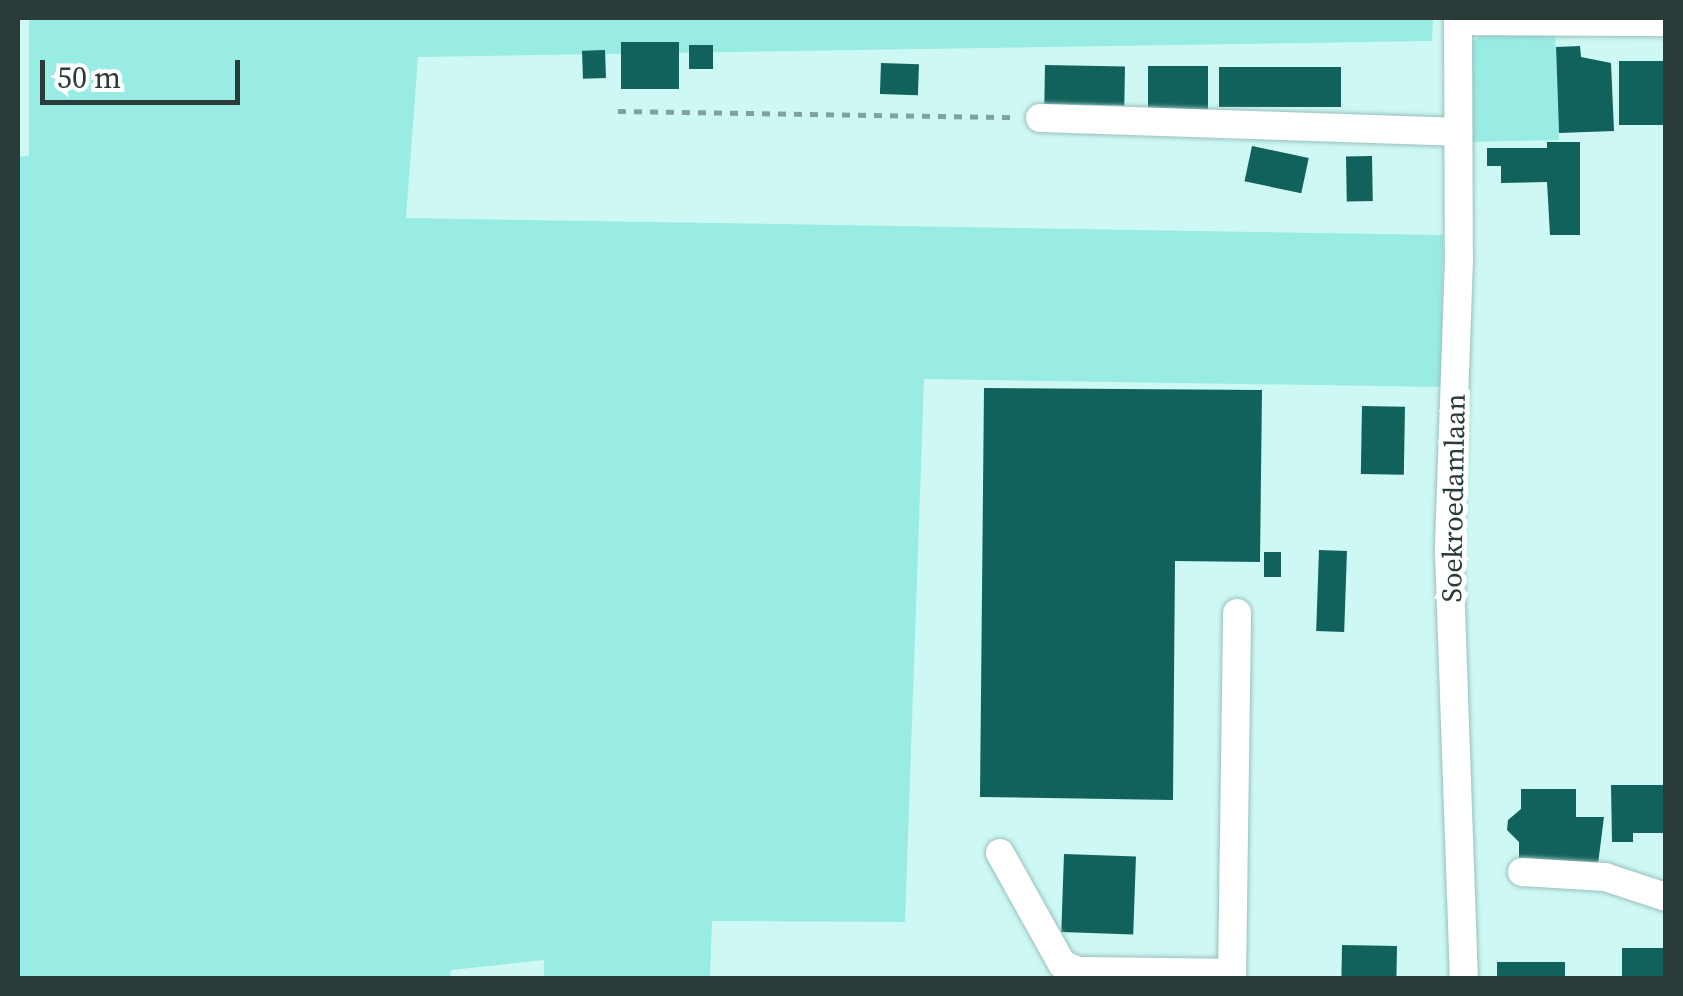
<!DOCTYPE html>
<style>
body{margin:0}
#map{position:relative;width:1683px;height:996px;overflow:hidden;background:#cef8f3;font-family:"Source Serif 4",serif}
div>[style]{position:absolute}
.green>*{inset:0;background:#99ece4}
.building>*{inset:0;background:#11615c;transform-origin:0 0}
.path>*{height:5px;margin-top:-2.5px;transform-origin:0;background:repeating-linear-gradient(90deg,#82a19d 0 8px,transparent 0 16px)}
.roads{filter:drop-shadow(0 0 2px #98c0bc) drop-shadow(0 0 2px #98c0bc)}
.minor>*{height:28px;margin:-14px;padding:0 14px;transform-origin:14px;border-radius:14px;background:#fff}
span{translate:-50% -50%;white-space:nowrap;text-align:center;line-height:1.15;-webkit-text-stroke:10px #fff;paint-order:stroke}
.street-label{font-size:28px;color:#2a3b39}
.frame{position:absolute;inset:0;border:20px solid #2a3b39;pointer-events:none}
.scale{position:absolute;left:40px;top:60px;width:200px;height:45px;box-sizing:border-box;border:5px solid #2a3b39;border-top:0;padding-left:12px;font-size:30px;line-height:35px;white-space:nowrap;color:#2a3b39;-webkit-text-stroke:8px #fff;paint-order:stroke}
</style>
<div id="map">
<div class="green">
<i style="clip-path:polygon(29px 18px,1433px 18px,1432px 41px,418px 57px,406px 218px,1443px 235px,1441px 387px,924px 379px,905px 922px,712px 921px,710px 978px,544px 978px,544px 960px,451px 970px,450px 978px,18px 978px,18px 157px,29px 156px)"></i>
<i style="clip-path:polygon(1555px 29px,1559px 140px,1464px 142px,1470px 44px,1485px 32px)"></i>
</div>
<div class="building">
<i style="left:621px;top:42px;width:58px;height:47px"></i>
<i style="left:689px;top:45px;width:24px;height:24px"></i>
<i style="clip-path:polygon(1580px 46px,1581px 57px,1611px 63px,1614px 131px,1559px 133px,1556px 47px)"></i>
<i style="left:605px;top:50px;width:28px;height:23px;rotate:88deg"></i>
<i style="left:1619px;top:61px;width:47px;height:64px"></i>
<i style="left:881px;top:63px;width:38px;height:31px;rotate:2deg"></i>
<i style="left:1045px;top:65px;width:80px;height:39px;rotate:1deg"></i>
<i style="left:1148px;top:66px;width:60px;height:54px"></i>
<i style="left:1219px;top:67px;width:122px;height:40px"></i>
<i style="clip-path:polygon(1547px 142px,1580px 142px,1580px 235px,1550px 235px,1547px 182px,1501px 183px,1501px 166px,1487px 166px,1487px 148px,1547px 148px)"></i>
<i style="left:1252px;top:146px;width:58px;height:36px;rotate:12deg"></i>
<i style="left:1372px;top:156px;width:45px;height:26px;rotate:89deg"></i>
<i style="clip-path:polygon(984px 388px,1262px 390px,1260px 562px,1175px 561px,1173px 800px,980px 797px)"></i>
<i style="left:1362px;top:406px;width:43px;height:68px;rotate:1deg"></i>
<i style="left:1319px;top:550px;width:28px;height:81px;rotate:2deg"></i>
<i style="left:1264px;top:552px;width:17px;height:25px"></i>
<i style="clip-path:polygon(1611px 785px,1666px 785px,1666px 833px,1633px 833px,1633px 842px,1612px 842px)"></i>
<i style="clip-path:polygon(1521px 789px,1576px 789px,1576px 817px,1604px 817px,1598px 864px,1519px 865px,1519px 842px,1507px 830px,1508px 820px,1521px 809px)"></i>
<i style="left:1064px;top:854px;width:72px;height:78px;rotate:2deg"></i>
<i style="left:1342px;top:945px;width:55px;height:33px;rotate:1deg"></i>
<i style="left:1622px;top:948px;width:44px;height:30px"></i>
<i style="left:1565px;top:962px;width:16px;height:68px;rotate:90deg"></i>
</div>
<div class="path">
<i style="left:618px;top:111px;width:399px;rotate:0.9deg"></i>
</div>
<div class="roads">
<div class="minor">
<i style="left:1458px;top:18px;width:241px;rotate:89.8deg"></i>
<i style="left:1459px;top:259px;width:293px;rotate:92deg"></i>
<i style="left:1449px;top:552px;width:426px;rotate:88deg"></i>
<i style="left:1458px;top:21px;width:208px;rotate:0.3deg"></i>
<i style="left:1040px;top:118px;width:417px;rotate:1.9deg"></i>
<i style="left:1000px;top:853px;width:127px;rotate:60.8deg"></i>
<i style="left:1062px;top:964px;width:17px;rotate:24deg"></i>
<i style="left:1078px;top:971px;width:154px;rotate:0.7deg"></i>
<i style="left:1522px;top:872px;width:83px;rotate:3.4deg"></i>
<i style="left:1605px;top:877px;width:64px;rotate:18.2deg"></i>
<i style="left:1232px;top:978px;width:365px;rotate:-89.2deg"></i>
</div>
</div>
<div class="street-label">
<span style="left:1453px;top:498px;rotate:-89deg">Soekroedamlaan</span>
</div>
<div class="frame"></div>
<div class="scale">50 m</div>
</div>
